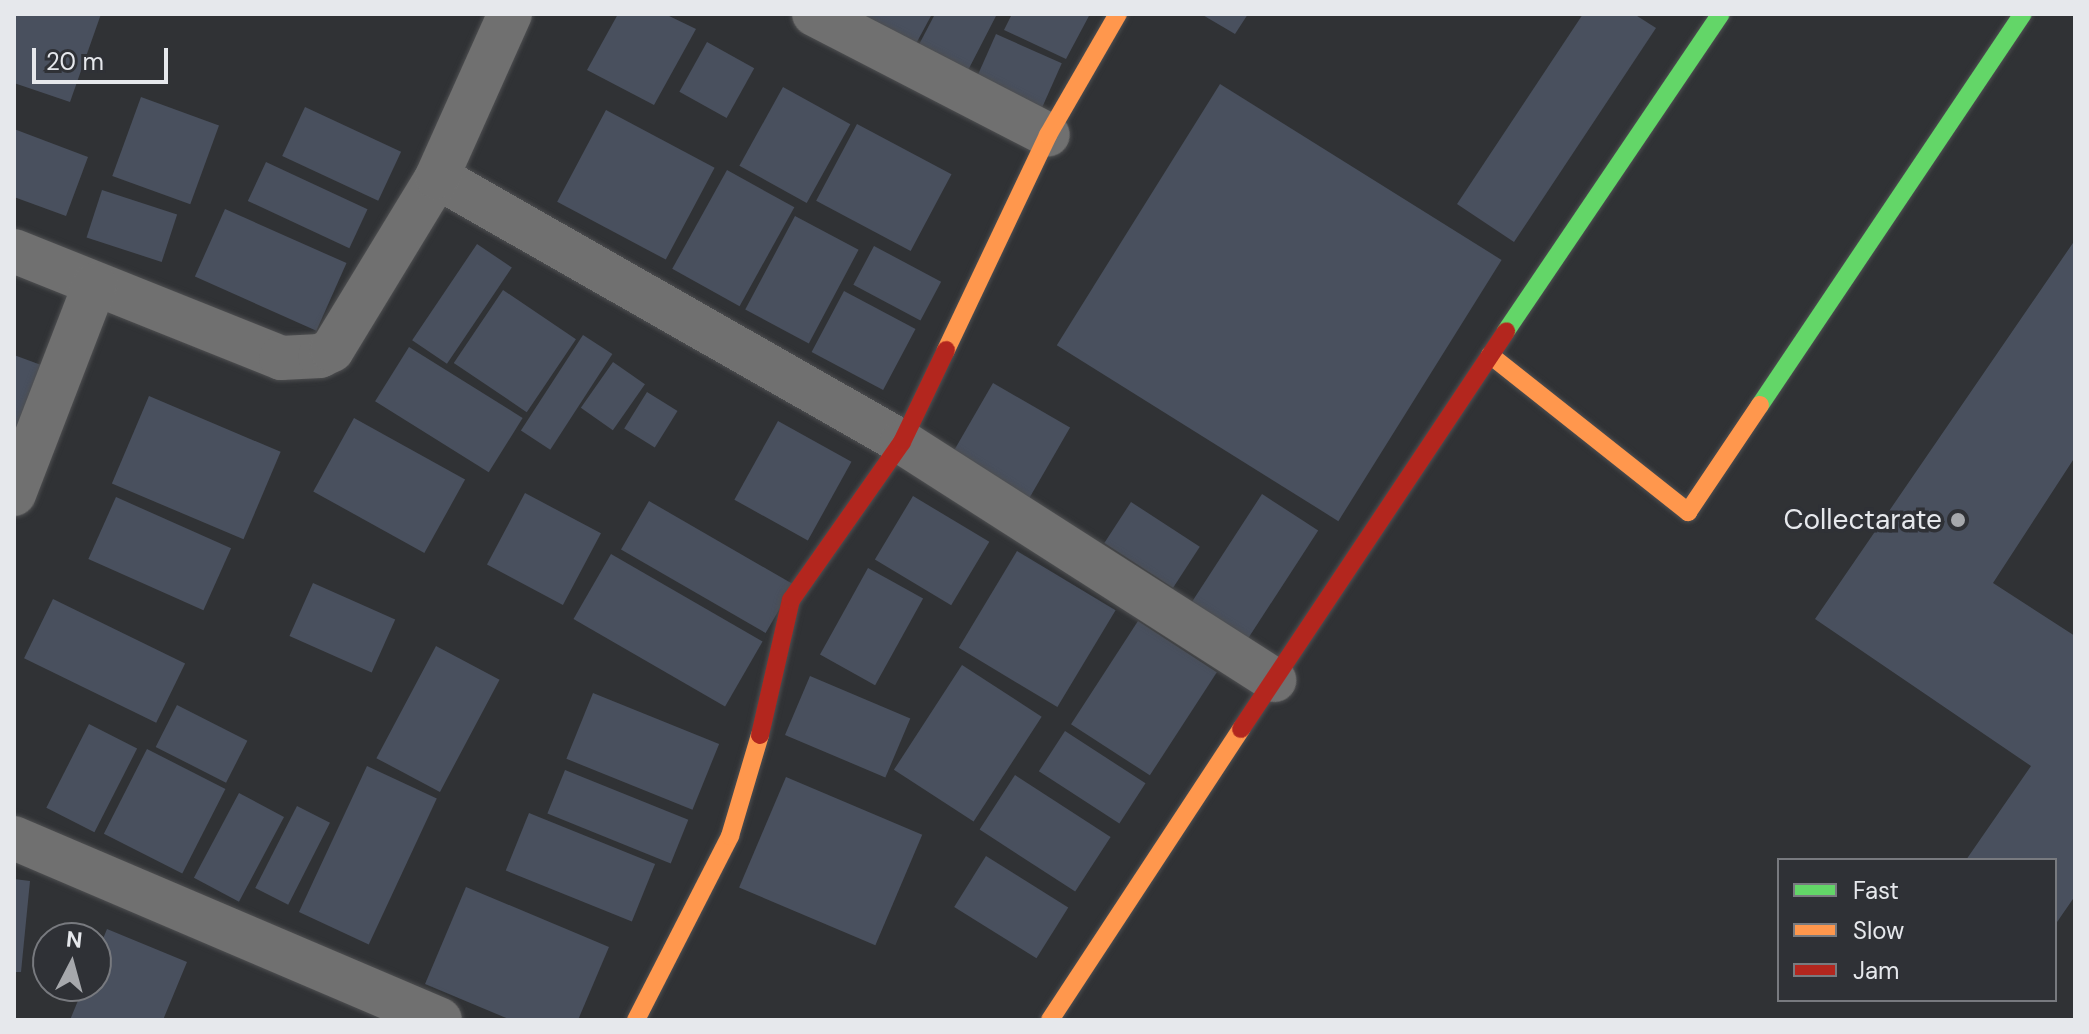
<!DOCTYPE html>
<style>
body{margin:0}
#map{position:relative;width:2089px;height:1034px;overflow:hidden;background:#303235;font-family:"DM Sans",sans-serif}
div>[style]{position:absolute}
.building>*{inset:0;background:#49505e;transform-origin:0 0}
.roads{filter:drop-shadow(0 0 2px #4e4f51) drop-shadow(0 0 2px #4e4f51)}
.street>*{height:44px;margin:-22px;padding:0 22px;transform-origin:22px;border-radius:22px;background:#707070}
.fast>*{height:18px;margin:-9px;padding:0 9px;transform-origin:9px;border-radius:9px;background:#63d668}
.slow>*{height:18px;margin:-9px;padding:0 9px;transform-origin:9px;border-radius:9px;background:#ff974d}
.jam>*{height:18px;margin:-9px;padding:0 9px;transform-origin:9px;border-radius:9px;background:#b3261e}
.dots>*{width:22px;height:22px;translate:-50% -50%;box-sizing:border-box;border:4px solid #2f3136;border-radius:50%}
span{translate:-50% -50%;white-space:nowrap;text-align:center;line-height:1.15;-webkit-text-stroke:7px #2f3136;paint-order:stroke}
.poi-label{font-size:28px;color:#e6e8ec}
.right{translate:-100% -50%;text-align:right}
.frame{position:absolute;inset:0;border:16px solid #e6e8ec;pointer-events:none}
.legend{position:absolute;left:1777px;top:858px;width:280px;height:144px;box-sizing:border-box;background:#2f3136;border:2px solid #787a7f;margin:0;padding:10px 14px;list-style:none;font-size:24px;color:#e6e8ec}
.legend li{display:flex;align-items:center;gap:16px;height:40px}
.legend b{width:40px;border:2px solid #787a7f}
.north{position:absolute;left:32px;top:922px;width:80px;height:80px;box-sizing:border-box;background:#2f3136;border:2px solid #787a7f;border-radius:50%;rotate:6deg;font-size:22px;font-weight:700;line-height:32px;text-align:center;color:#e6e8ec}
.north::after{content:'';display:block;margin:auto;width:28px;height:36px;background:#a6a8ac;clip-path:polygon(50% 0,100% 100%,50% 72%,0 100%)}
.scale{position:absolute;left:32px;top:48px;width:136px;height:36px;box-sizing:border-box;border:4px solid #e6e8ec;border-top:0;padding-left:10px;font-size:24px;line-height:28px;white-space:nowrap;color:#e6e8ec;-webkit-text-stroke:6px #2f3136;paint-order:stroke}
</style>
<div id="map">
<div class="building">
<i style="clip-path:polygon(14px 14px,101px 14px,70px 102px,14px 83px)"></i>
<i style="clip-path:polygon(618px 14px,665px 14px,696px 29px,654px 105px,587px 70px)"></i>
<i style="clip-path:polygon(830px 14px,932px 14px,911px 53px)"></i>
<i style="clip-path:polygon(935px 14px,997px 14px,963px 80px,913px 56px)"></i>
<i style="clip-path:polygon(1012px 14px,1090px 14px,1066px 59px,1004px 30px)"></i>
<i style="clip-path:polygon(1201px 14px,1248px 14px,1235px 34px)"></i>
<i style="clip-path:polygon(1583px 14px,1634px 14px,1656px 28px,1514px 242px,1457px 204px)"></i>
<i style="left:996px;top:34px;width:72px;height:59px;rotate:24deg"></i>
<i style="left:707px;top:42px;width:54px;height:57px;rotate:29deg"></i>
<i style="left:1220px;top:84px;width:332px;height:308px;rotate:32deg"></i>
<i style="left:783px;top:87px;width:77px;height:90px;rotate:29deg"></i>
<i style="left:141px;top:97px;width:83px;height:84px;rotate:20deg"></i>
<i style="left:305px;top:107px;width:106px;height:54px;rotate:25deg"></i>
<i style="left:606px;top:110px;width:123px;height:104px;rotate:28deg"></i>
<i style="left:857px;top:124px;width:107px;height:87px;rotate:28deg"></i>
<i style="clip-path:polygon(14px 129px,88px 157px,66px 216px,14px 197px)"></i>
<i style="left:266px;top:162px;width:112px;height:43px;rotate:25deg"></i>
<i style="left:727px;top:170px;width:77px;height:113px;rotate:29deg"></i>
<i style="left:102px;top:190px;width:79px;height:50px;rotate:18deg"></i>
<i style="left:225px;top:209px;width:133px;height:74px;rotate:24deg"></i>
<i style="left:795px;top:216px;width:72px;height:106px;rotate:28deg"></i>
<i style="clip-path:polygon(2075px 240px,2075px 457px,1993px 583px,2075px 636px,2075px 896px,2055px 925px,2055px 860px,1966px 860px,2031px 766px,1815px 619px)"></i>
<i style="left:477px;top:244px;width:42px;height:116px;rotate:34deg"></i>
<i style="left:874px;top:246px;width:76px;height:44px;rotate:28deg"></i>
<i style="left:503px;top:290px;width:88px;height:88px;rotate:34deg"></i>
<i style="left:844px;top:291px;width:81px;height:69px;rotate:28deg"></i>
<i style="left:583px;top:335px;width:35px;height:114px;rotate:33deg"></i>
<i style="left:409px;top:347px;width:134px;height:64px;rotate:32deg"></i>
<i style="clip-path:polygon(14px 355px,52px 369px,14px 466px)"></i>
<i style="left:613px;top:362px;width:39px;height:56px;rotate:35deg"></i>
<i style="left:993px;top:383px;width:89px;height:82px;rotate:30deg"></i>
<i style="left:647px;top:392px;width:36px;height:43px;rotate:32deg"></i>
<i style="left:149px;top:396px;width:143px;height:95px;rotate:23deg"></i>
<i style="left:354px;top:418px;width:127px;height:84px;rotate:29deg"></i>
<i style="left:778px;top:421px;width:84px;height:90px;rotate:29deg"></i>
<i style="left:525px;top:493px;width:86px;height:81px;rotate:28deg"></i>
<i style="left:1262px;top:494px;width:67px;height:147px;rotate:33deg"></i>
<i style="left:913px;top:496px;width:89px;height:74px;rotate:31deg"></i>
<i style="left:116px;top:497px;width:126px;height:68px;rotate:24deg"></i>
<i style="left:649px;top:501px;width:167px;height:56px;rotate:30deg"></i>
<i style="left:1131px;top:502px;width:82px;height:49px;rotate:33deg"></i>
<i style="left:1017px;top:551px;width:115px;height:113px;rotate:31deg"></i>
<i style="left:611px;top:554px;width:175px;height:75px;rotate:30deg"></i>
<i style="left:868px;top:568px;width:63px;height:99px;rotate:29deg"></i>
<i style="left:313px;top:583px;width:90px;height:58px;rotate:24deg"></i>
<i style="left:53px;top:599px;width:147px;height:66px;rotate:26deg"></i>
<i style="left:1138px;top:621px;width:94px;height:123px;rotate:33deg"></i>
<i style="left:436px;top:646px;width:72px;height:127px;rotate:28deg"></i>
<i style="left:962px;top:665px;width:95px;height:125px;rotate:33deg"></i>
<i style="left:810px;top:676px;width:109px;height:64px;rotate:23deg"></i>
<i style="left:593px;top:693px;width:136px;height:71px;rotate:22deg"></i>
<i style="left:177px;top:705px;width:79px;height:47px;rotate:27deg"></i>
<i style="left:89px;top:724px;width:54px;height:94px;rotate:27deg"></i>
<i style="left:1065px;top:731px;width:96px;height:48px;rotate:33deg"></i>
<i style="left:147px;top:749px;width:88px;height:95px;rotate:27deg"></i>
<i style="left:367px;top:766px;width:77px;height:161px;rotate:25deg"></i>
<i style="left:565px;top:770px;width:133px;height:47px;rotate:22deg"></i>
<i style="left:1015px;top:775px;width:114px;height:65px;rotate:33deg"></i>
<i style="left:786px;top:777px;width:148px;height:120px;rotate:23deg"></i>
<i style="left:239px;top:793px;width:51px;height:96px;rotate:28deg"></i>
<i style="left:297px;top:806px;width:37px;height:92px;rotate:27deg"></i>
<i style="left:529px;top:813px;width:136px;height:62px;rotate:22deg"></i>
<i style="left:986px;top:856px;width:97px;height:60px;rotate:32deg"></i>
<i style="clip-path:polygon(14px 879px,30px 881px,21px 972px,14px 972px)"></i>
<i style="clip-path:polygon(466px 887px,609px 947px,578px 1020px,511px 1020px,425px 984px)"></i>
<i style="clip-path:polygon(107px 929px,187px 962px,163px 1020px,70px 1020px,84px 986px,96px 986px,96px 956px)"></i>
</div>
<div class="roads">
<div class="street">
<i style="left:814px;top:14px;width:263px;rotate:27.3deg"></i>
<i style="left:437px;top:177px;width:535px;rotate:29.68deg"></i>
<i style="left:902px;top:442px;width:442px;rotate:32.6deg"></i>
<i style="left:14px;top:251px;width:288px;rotate:21.8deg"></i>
<i style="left:281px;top:358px;width:39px;rotate:-3deg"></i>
<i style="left:320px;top:356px;width:13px;rotate:-27deg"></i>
<i style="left:332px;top:350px;width:202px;rotate:-58.7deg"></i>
<i style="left:437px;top:177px;width:179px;rotate:-65.9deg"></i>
<i style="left:14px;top:494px;width:225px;rotate:-68.9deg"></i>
<i style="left:14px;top:838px;width:463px;rotate:23.1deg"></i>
</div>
<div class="fast">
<i style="left:1506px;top:331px;width:383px;rotate:-55.9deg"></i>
<i style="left:1760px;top:405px;width:471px;rotate:-56.1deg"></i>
</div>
<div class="slow">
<i style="left:946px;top:350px;width:238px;rotate:-64.6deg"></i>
<i style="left:1048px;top:135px;width:140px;rotate:-60deg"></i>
<i style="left:1490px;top:355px;width:253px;rotate:38.4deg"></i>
<i style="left:1688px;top:512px;width:129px;rotate:-56.1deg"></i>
<i style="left:636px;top:1020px;width:207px;rotate:-62.9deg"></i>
<i style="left:730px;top:836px;width:105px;rotate:-73.5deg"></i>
<i style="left:1050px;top:1020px;width:348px;rotate:-56.7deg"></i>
</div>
<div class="jam">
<i style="left:1241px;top:729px;width:478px;rotate:-56.3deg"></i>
<i style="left:760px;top:735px;width:139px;rotate:-77.1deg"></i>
<i style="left:791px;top:600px;width:193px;rotate:-54.9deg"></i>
<i style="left:902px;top:442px;width:102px;rotate:-64.4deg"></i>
</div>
</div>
<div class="dots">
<i style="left:1958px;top:520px;background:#a6a8ac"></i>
</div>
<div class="poi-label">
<span class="right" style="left:1942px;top:520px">Collectarate</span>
</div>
<div class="frame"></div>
<ul class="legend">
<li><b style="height:10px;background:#63d668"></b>Fast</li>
<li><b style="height:10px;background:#ff974d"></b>Slow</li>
<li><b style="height:10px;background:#b3261e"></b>Jam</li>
</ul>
<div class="north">N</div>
<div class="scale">20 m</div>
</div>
